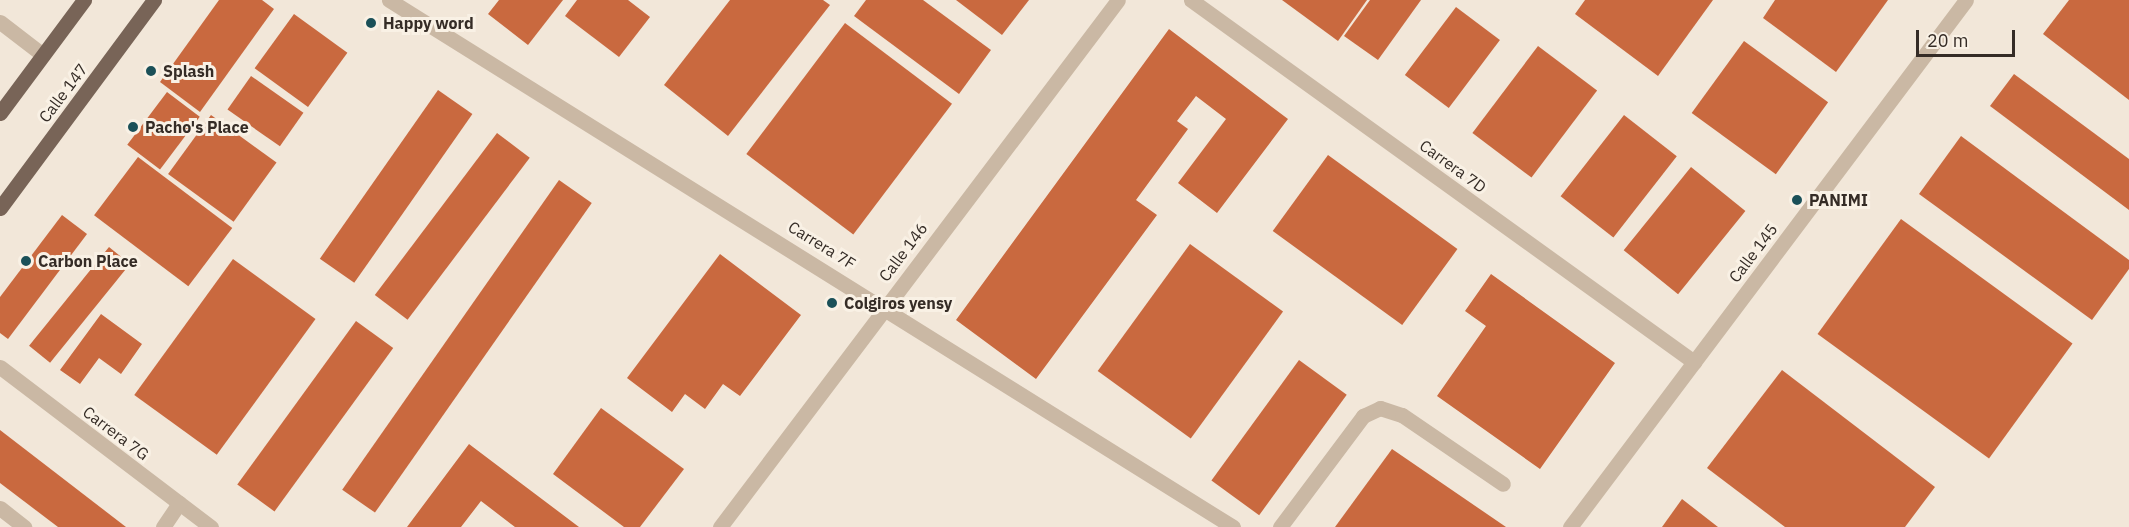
<!DOCTYPE html>
<style>
body{margin:0}
#map{position:relative;width:2129px;height:527px;overflow:hidden;background:#f2e7d9;font-family:"IBM Plex Sans",sans-serif}
div>[style]{position:absolute}
.building>*{inset:0;background:#c9693f;transform-origin:0 0}
.minor>*{height:15px;margin:-7.5px;padding:0 7.5px;transform-origin:7.5px;border-radius:7.5px;background:#cab8a4}
.major>*{height:15px;margin:-7.5px;padding:0 7.5px;transform-origin:7.5px;border-radius:7.5px;background:#786457}
.dots>*{width:16px;height:16px;translate:-50% -50%;box-sizing:border-box;border:3px solid #f9f1e5;border-radius:50%}
span{translate:-50% -50%;white-space:nowrap;text-align:center;line-height:1.15;-webkit-text-stroke:6px #f9f1e5;paint-order:stroke}
.poi-label{font-size:16px;color:#352c26;font-weight:700}
.left{translate:0 -50%;text-align:left}
.street-label{font-size:16px;color:#352c26}
.scale{position:absolute;left:1916px;top:30px;width:99px;height:27px;box-sizing:border-box;border:3px solid #352c26;border-top:0;padding-left:8px;font-size:18px;line-height:21px;white-space:nowrap;color:#352c26;-webkit-text-stroke:4px #f9f1e5;paint-order:stroke}
</style>
<div id="map">
<div class="building">
<i style="clip-path:polygon(219px 0,262px 0,274px 9px,200px 112px,160px 82px)"></i>
<i style="clip-path:polygon(499px 0,563px 0,528px 45px,488px 14px)"></i>
<i style="clip-path:polygon(577px 0,628px 0,650px 17px,619px 57px,565px 16px)"></i>
<i style="clip-path:polygon(730px 0,823px 0,830px 5px,728px 136px,664px 85px)"></i>
<i style="clip-path:polygon(866px 0,923px 0,991px 50px,959px 94px,854px 16px)"></i>
<i style="clip-path:polygon(956px 0,1029px 0,1002px 35px)"></i>
<i style="clip-path:polygon(1282px 0,1367px 0,1338px 41px)"></i>
<i style="clip-path:polygon(1370px 0,1421px 0,1378px 60px,1344px 36px)"></i>
<i style="clip-path:polygon(1585px 0,1713px 0,1658px 76px,1575px 14px)"></i>
<i style="clip-path:polygon(1775px 0,1888px 0,1836px 72px,1763px 18px)"></i>
<i style="clip-path:polygon(2069px 0,2129px 0,2129px 100px,2043px 34px)"></i>
<i style="left:1456px;top:7px;width:55px;height:85px;rotate:37deg"></i>
<i style="left:294px;top:14px;width:66px;height:67px;rotate:36deg"></i>
<i style="left:845px;top:23px;width:134px;height:164px;rotate:37deg"></i>
<i style="clip-path:polygon(1169px 29px,1288px 119px,1217px 213px,1178px 183px,1226px 119px,1196px 96px,1177px 121px,1188px 129px,1136px 200px,1157px 215px,1036px 379px,956px 320px)"></i>
<i style="left:1744px;top:41px;width:104px;height:89px;rotate:36deg"></i>
<i style="left:1538px;top:46px;width:74px;height:109px;rotate:37deg"></i>
<i style="clip-path:polygon(2014px 74px,2129px 159px,2129px 210px,1990px 106px)"></i>
<i style="left:251px;top:76px;width:64px;height:41px;rotate:35deg"></i>
<i style="left:438px;top:90px;width:42px;height:206px;rotate:35deg"></i>
<i style="left:167px;top:92px;width:41px;height:66px;rotate:37deg"></i>
<i style="left:211px;top:115px;width:81px;height:73px;rotate:36deg"></i>
<i style="left:1624px;top:115px;width:67px;height:103px;rotate:38deg"></i>
<i style="left:497px;top:133px;width:41px;height:203px;rotate:37deg"></i>
<i style="clip-path:polygon(1961px 136px,2129px 260px,2129px 269px,2092px 320px,1919px 194px)"></i>
<i style="left:1328px;top:155px;width:160px;height:94px;rotate:36deg"></i>
<i style="left:138px;top:157px;width:118px;height:73px;rotate:37deg"></i>
<i style="left:1691px;top:167px;width:70px;height:107px;rotate:39deg"></i>
<i style="left:559px;top:180px;width:40px;height:378px;rotate:35deg"></i>
<i style="clip-path:polygon(62px 215px,87px 234px,8px 339px,0 333px,0 297px)"></i>
<i style="left:1901px;top:219px;width:212px;height:142px;rotate:36deg"></i>
<i style="left:1190px;top:244px;width:115px;height:157px;rotate:36deg"></i>
<i style="left:109px;top:247px;width:27px;height:127px;rotate:39deg"></i>
<i style="clip-path:polygon(720px 254px,801px 315px,740px 396px,723px 384px,705px 409px,685px 394px,672px 412px,627px 378px)"></i>
<i style="left:233px;top:259px;width:102px;height:168px;rotate:36deg"></i>
<i style="clip-path:polygon(1491px 274px,1615px 363px,1540px 469px,1437px 396px,1486px 326px,1465px 311px)"></i>
<i style="clip-path:polygon(101px 314px,142px 344px,121px 374px,99px 358px,80px 384px,60px 370px)"></i>
<i style="left:356px;top:321px;width:46px;height:202px;rotate:36deg"></i>
<i style="left:1299px;top:360px;width:59px;height:149px;rotate:36deg"></i>
<i style="clip-path:polygon(1782px 370px,1935px 487px,1905px 527px,1785px 527px,1707px 468px)"></i>
<i style="clip-path:polygon(601px 408px,684px 469px,640px 527px,624px 527px,553px 474px)"></i>
<i style="clip-path:polygon(0 430px,126px 527px,58px 527px,0 483px)"></i>
<i style="clip-path:polygon(469px 444px,579px 527px,515px 527px,481px 501px,461px 527px,407px 527px)"></i>
<i style="clip-path:polygon(1392px 449px,1506px 527px,1335px 527px)"></i>
<i style="clip-path:polygon(1682px 499px,1718px 527px,1662px 527px)"></i>
</div>
<div class="minor">
<i style="left:389px;top:0;width:995px;rotate:31.98deg"></i>
<i style="left:1191px;top:0;width:620px;rotate:35.74deg"></i>
<i style="left:0;top:22px;width:54px;rotate:37.5deg"></i>
<i style="left:0;top:367px;width:265px;rotate:37.2deg"></i>
<i style="left:0;top:508px;width:31px;rotate:38deg"></i>
<i style="left:163px;top:527px;width:29px;rotate:-56deg"></i>
<i style="left:720px;top:527px;width:660px;rotate:-52.94deg"></i>
<i style="left:1280px;top:527px;width:139px;rotate:-53.2deg"></i>
<i style="left:1363px;top:416px;width:19px;rotate:-25deg"></i>
<i style="left:1380px;top:408px;width:23px;rotate:18deg"></i>
<i style="left:1402px;top:415px;width:122px;rotate:34.3deg"></i>
<i style="left:1570px;top:527px;width:659px;rotate:-53.08deg"></i>
</div>
<div class="major">
<i style="left:0;top:113px;width:141px;rotate:-53.4deg"></i>
<i style="left:0;top:208px;width:259px;rotate:-53.5deg"></i>
</div>
<div class="dots">
<i style="left:371px;top:23px;background:#1b5058"></i>
<i style="left:151px;top:71px;background:#1b5058"></i>
<i style="left:133px;top:127px;background:#1b5058"></i>
<i style="left:1797px;top:200px;background:#1b5058"></i>
<i style="left:26px;top:261px;background:#1b5058"></i>
<i style="left:832px;top:303px;background:#1b5058"></i>
</div>
<div class="poi-label">
<span class="left" style="left:383px;top:23px">Happy word</span>
<span class="left" style="left:163px;top:71px">Splash</span>
<span class="left" style="left:145px;top:127px">Pacho's Place</span>
<span class="left" style="left:1809px;top:200px">PANIMI</span>
<span class="left" style="left:38px;top:261px">Carbon Place</span>
<span class="left" style="left:844px;top:303px">Colgiros yensy</span>
</div>
<div class="street-label">
<span style="left:63px;top:93px;rotate:-53deg">Calle 147</span>
<span style="left:1453px;top:166px;rotate:36deg">Carrera 7D</span>
<span style="left:822px;top:245px;rotate:32deg">Carrera 7F</span>
<span style="left:903px;top:252px;rotate:-53deg">Calle 146</span>
<span style="left:1753px;top:253px;rotate:-53deg">Calle 145</span>
<span style="left:116px;top:433px;rotate:37deg">Carrera 7G</span>
</div>
<div class="scale">20 m</div>
</div>
